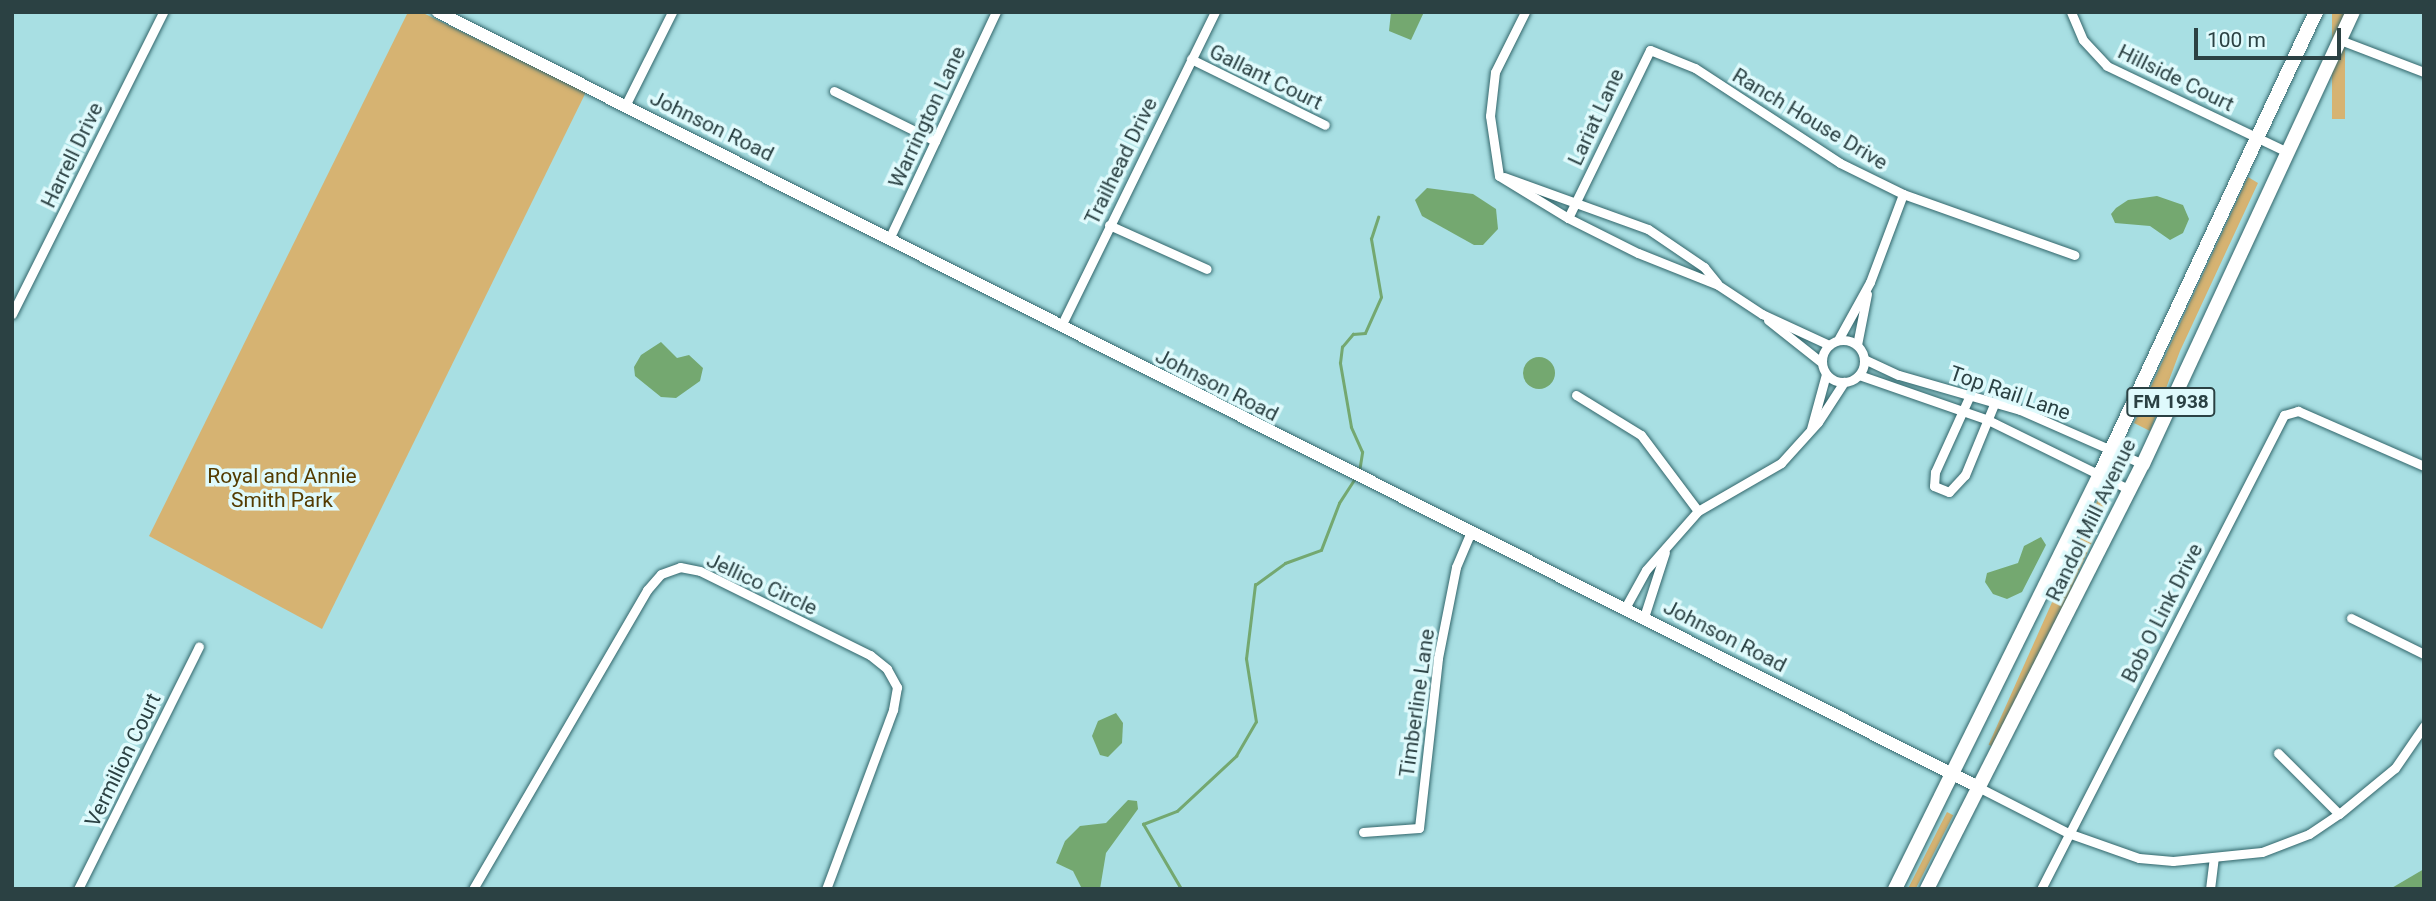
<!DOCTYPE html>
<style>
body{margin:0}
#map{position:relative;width:2436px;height:901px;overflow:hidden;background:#a8dfe3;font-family:Roboto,sans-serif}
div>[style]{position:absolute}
.green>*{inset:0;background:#d6b372;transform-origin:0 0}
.water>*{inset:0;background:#74a870}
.round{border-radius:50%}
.stream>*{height:2.5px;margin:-1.25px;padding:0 1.25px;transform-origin:1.25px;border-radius:1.25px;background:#74a870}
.roads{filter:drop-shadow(0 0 2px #32666b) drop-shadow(0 0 2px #32666b)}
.street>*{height:9px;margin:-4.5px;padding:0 4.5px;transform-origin:4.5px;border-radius:4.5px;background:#fff}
.street>.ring{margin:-4.5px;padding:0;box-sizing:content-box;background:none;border:9px solid #fff;border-radius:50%}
.secondary>*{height:12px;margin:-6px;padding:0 6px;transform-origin:6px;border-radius:6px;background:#fff}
.primary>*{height:14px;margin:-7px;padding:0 7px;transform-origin:7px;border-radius:7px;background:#fff}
span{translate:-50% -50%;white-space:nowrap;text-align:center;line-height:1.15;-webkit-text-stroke:7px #dffafc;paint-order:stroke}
.shield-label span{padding:2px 5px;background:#dffafc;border:2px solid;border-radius:5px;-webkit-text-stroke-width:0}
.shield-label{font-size:19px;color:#2b4143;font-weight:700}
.street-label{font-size:21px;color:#2b4143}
.park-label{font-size:21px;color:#543b00}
.frame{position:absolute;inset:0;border:14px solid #2b4143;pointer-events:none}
.scale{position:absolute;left:2194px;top:28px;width:147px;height:32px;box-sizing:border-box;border:4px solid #2b4143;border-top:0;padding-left:9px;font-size:21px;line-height:24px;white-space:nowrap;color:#2b4143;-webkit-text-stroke:5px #dffafc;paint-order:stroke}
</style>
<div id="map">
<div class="green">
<i style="clip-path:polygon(408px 12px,421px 12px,586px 92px,322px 629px,149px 536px)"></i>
<i style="left:2332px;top:12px;width:13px;height:107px"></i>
<i style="clip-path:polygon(2248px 177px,2258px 183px,2180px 351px,2150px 431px,2134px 423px)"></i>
<i style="left:2098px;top:499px;width:12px;height:269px;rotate:24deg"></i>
<i style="left:1947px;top:812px;width:7px;height:86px;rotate:27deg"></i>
</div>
<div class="water">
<i style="clip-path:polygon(1391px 12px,1424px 12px,1411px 40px,1389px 31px)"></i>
<i style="clip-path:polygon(1427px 188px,1473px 194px,1496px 209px,1498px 229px,1483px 245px,1474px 245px,1422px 216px,1415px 200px)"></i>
<i style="clip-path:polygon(2157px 196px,2183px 205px,2189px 219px,2183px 233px,2170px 240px,2150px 226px,2115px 223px,2111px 214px,2116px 208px,2128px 200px)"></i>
<i style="clip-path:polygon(661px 342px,677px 358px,689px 355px,703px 368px,700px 381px,676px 398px,661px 397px,635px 376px,634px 367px,641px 355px)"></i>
<i class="round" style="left:1523px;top:357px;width:32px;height:32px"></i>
<i style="clip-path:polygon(2041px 537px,2046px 545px,2022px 592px,2007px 599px,1993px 594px,1985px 582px,1987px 573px,2018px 563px,2024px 546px)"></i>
<i style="clip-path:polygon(1116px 713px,1123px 723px,1122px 743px,1108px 757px,1100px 755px,1092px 736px,1098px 721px)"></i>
<i style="clip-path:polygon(1128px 800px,1137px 801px,1138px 809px,1106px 853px,1100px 889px,1082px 889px,1073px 871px,1056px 863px,1065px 841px,1080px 826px,1106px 823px)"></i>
<i style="clip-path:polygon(2424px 869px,2424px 889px,2390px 889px)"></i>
</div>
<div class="stream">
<i style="left:1359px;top:472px;width:20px;rotate:-81deg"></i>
<i style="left:1362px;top:452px;width:27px;rotate:-114deg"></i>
<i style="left:1351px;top:427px;width:65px;rotate:-99.8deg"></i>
<i style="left:1340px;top:363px;width:16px;rotate:-83deg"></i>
<i style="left:1342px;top:347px;width:17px;rotate:-50deg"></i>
<i style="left:1353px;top:334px;width:12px;rotate:-5deg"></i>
<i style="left:1365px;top:333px;width:39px;rotate:-66deg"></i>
<i style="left:1381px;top:297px;width:59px;rotate:-99.8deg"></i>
<i style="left:1371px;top:239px;width:23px;rotate:-72deg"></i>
<i style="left:1181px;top:889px;width:75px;rotate:-120.3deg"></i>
<i style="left:1143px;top:824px;width:36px;rotate:-21deg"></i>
<i style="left:1177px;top:811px;width:81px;rotate:-43deg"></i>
<i style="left:1236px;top:756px;width:39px;rotate:-60deg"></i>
<i style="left:1256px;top:722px;width:64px;rotate:-99deg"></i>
<i style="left:1246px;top:659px;width:75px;rotate:-83.1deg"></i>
<i style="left:1255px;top:585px;width:37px;rotate:-36deg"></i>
<i style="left:1285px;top:563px;width:38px;rotate:-20deg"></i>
<i style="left:1321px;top:550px;width:50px;rotate:-69deg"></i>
<i style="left:1339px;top:503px;width:30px;rotate:-57deg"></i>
</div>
<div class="roads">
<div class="street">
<i style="left:2071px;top:12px;width:30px;rotate:67deg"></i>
<i style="left:2083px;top:40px;width:35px;rotate:47deg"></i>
<i style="left:2107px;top:66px;width:199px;rotate:25.5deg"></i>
<i style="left:2340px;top:40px;width:90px;rotate:20.9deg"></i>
<i style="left:1191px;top:59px;width:149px;rotate:26.2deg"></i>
<i style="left:834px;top:91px;width:113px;rotate:26.3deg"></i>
<i style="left:626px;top:104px;width:103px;rotate:-63.4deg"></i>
<i style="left:1499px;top:176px;width:81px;rotate:31.3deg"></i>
<i style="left:1568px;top:218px;width:78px;rotate:26.6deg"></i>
<i style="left:1638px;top:253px;width:86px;rotate:21.8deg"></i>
<i style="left:1718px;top:285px;width:53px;rotate:33.4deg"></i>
<i style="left:1762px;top:314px;width:74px;rotate:24.8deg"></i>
<i style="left:1499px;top:176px;width:61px;rotate:-98.5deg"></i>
<i style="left:1490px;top:116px;width:44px;rotate:-83.5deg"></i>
<i style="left:1495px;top:72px;width:67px;rotate:-63.4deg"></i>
<i style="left:1504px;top:177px;width:153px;rotate:19.9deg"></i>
<i style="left:1648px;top:229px;width:68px;rotate:34.2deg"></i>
<i style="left:1704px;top:267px;width:21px;rotate:51deg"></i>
<i style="left:1568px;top:218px;width:187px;rotate:-64deg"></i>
<i style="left:1650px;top:50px;width:48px;rotate:21.8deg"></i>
<i style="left:1695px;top:68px;width:173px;rotate:33.2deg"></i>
<i style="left:1840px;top:163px;width:70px;rotate:26.2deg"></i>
<i style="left:1903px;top:194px;width:182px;rotate:19.6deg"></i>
<i style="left:1109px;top:225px;width:107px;rotate:24.2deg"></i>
<i style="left:890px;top:237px;width:249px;rotate:-64.8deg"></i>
<i style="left:12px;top:314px;width:338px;rotate:-63.4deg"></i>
<i style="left:1768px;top:320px;width:68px;rotate:38.4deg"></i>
<i style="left:1061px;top:326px;width:350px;rotate:-63.9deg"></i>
<i class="ring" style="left:1822px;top:340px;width:33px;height:33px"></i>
<i style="left:1838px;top:340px;width:66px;rotate:-61.1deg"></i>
<i style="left:1870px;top:282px;width:94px;rotate:-69.4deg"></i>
<i style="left:1857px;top:345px;width:52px;rotate:-78.9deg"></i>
<i style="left:1864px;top:359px;width:38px;rotate:25deg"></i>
<i style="left:1899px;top:375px;width:126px;rotate:16.1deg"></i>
<i style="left:2020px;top:410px;width:134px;rotate:23.7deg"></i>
<i style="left:1859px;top:375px;width:137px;rotate:19.2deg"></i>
<i style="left:1988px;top:420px;width:158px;rotate:26.2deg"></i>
<i style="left:1576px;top:395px;width:76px;rotate:31.6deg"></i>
<i style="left:1641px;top:435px;width:95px;rotate:53.1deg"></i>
<i style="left:1970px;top:395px;width:85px;rotate:114.4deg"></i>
<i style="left:1935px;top:472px;width:14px;rotate:94deg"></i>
<i style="left:1934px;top:486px;width:16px;rotate:22deg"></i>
<i style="left:1949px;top:492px;width:23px;rotate:-47deg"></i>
<i style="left:1965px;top:475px;width:79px;rotate:-67.7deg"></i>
<i style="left:1811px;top:429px;width:57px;rotate:-74.7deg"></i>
<i style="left:1625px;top:608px;width:43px;rotate:-61.1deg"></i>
<i style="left:1646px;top:570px;width:79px;rotate:-48.6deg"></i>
<i style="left:1698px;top:511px;width:96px;rotate:-30deg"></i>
<i style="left:1781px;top:463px;width:55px;rotate:-47.9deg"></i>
<i style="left:1818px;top:422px;width:48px;rotate:-57deg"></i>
<i style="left:1644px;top:617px;width:68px;rotate:-72.1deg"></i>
<i style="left:2351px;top:618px;width:81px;rotate:26.3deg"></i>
<i style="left:2278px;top:753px;width:86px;rotate:45deg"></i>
<i style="left:1980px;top:788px;width:99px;rotate:27.1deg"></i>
<i style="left:2068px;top:833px;width:75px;rotate:19.4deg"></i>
<i style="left:2139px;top:858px;width:34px;rotate:5deg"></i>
<i style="left:2173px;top:861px;width:89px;rotate:-5.8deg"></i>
<i style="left:2262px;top:852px;width:50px;rotate:-21deg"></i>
<i style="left:2309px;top:834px;width:36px;rotate:-34deg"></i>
<i style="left:2339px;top:814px;width:72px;rotate:-39.4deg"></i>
<i style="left:2395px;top:768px;width:51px;rotate:-55.4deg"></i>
<i style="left:1363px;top:832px;width:56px;rotate:-4.1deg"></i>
<i style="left:1419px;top:828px;width:171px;rotate:-83.6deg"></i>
<i style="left:1438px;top:658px;width:93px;rotate:-78.8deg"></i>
<i style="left:1456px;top:567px;width:39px;rotate:-67deg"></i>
<i style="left:78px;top:889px;width:271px;rotate:-63.5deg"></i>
<i style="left:473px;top:889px;width:346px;rotate:-59.8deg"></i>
<i style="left:647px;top:590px;width:21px;rotate:-49deg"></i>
<i style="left:661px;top:574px;width:20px;rotate:-20deg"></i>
<i style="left:680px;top:567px;width:20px;rotate:11deg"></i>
<i style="left:700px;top:571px;width:190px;rotate:26.3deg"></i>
<i style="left:870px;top:655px;width:22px;rotate:39deg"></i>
<i style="left:887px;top:669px;width:21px;rotate:61deg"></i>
<i style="left:897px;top:687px;width:23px;rotate:100deg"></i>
<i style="left:893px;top:710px;width:191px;rotate:110.5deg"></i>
<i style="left:2041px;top:889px;width:533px;rotate:-62.86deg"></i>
<i style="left:2284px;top:415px;width:15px;rotate:-16deg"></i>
<i style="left:2298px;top:411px;width:137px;rotate:23.6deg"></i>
<i style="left:2210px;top:889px;width:31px;rotate:-83deg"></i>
</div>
<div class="secondary">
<i style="left:438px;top:12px;width:1726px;rotate:26.71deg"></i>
</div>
<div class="primary">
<i style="left:1895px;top:889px;width:461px;rotate:-63.7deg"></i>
<i style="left:2099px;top:476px;width:512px;rotate:-64.94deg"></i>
<i style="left:1927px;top:889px;width:477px;rotate:-63.1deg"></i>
<i style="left:2143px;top:464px;width:498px;rotate:-65.1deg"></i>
</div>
</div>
<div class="shield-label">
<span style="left:2171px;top:402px">FM 1938</span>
</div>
<div class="street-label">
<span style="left:1266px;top:77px;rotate:26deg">Gallant Court</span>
<span style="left:2176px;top:78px;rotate:26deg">Hillside Court</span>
<span style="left:927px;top:117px;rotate:-65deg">Warrington Lane</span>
<span style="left:1596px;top:117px;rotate:-65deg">Lariat Lane</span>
<span style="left:1810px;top:119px;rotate:31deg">Ranch House Drive</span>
<span style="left:712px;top:126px;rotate:26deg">Johnson Road</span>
<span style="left:72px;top:155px;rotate:-64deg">Harrell Drive</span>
<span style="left:1121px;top:161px;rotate:-64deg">Trailhead Drive</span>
<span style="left:1217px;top:385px;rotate:27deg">Johnson Road</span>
<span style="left:2010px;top:393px;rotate:19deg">Top Rail Lane</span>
<span style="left:2091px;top:520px;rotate:-64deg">Randol Mill Avenue</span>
<span style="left:762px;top:584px;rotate:25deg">Jellico Circle</span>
<span style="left:2162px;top:613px;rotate:-63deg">Bob O Link Drive</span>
<span style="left:1725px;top:636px;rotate:27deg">Johnson Road</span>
<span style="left:1417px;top:703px;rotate:-82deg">Timberline Lane</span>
<span style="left:123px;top:760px;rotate:-64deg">Vermilion Court</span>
</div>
<div class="park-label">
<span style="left:282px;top:488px">Royal and Annie<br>Smith Park</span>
</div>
<div class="frame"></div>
<div class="scale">100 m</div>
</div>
